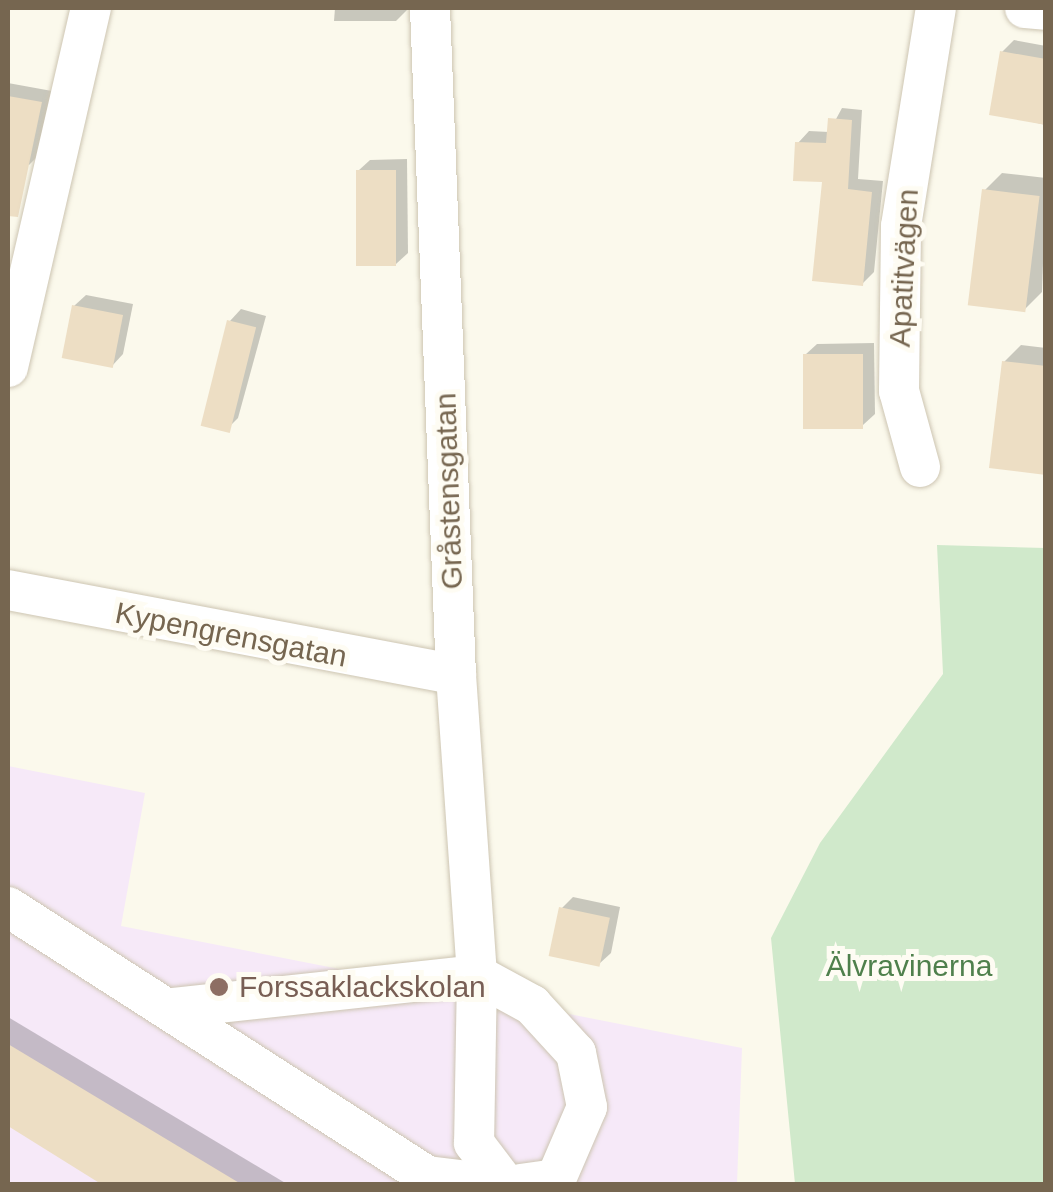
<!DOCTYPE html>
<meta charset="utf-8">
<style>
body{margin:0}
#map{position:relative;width:1053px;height:1192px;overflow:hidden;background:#fbf9ec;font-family:Arial,sans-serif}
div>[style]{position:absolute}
.education>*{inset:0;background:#f6e9f8}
.green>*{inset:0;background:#d0e9cb}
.shadow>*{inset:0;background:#0003}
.building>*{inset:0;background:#eddec4;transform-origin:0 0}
.roads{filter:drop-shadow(0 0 2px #cdc5b2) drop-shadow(0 0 2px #cdc5b2)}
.minor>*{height:40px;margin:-20px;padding:0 20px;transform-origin:20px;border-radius:20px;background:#fff}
.dots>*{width:28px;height:28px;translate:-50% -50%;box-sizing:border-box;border:5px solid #fefcf3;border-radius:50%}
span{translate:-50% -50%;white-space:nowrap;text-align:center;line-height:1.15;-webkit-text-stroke:10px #fefcf3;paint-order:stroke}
.street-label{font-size:30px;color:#766650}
.park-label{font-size:30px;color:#4f804c}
.education-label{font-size:30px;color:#785e54}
.left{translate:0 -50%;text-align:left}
.frame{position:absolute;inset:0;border:10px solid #766650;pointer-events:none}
</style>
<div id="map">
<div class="education">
<i style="clip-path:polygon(8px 766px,145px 793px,121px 926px,742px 1048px,737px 1184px,8px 1184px)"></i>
</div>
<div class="green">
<i style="clip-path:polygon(937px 545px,1045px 548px,1045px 1184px,795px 1184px,771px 938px,820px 843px,943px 674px)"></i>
</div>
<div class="shadow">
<i style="clip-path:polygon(335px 8px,408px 8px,408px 9px,396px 21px,334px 21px)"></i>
<i style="clip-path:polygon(1014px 40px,1046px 46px,1046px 125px,992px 113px,1002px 52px)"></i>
<i style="clip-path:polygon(8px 83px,52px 91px,40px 154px,29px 165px,8px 162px)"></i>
<i style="clip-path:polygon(842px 108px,862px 110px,858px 179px,883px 181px,874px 272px,862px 284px,824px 180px,798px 143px,809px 131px,829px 132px)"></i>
<i style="clip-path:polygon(407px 159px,408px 253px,396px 264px,358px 171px,370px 160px)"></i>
<i style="clip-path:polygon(1002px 173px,1046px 178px,1042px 292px,1025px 309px,985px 190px)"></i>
<i style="clip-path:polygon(86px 295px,133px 304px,123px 354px,112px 366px,74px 306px)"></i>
<i style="clip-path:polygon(241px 309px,266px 316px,238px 418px,226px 430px,230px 321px)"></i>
<i style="clip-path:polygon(874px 343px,875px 414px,863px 425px,805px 355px,817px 344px)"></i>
<i style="clip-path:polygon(1021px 345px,1046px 348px,1046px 473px,1004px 362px)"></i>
<i style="clip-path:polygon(573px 897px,620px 907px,611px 953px,599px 964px,561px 909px)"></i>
<i style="clip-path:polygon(8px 1017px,287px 1184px,105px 1184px,8px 1123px)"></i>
</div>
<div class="building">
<i style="clip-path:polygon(1000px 51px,1046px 59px,1046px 125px,989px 115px)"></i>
<i style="clip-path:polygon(8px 96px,42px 102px,18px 217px,8px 216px)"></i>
<i style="clip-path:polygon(828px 118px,852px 120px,848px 189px,872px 192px,863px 286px,812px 281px,822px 182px,793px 181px,795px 142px,826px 143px)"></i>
<i style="left:356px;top:170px;width:40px;height:96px"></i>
<i style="left:982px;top:189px;width:58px;height:117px;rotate:7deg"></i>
<i style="left:72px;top:305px;width:52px;height:54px;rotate:11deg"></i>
<i style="left:227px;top:320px;width:30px;height:109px;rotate:14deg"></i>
<i style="left:803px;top:354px;width:60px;height:75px"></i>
<i style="clip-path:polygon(1002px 361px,1046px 366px,1046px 475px,989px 468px)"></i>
<i style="left:559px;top:907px;width:52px;height:50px;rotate:12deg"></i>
<i style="clip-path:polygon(8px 1044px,241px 1184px,101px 1184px,8px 1126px)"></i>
</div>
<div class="roads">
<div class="minor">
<i style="left:430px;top:8px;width:668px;rotate:87.77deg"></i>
<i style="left:456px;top:675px;width:301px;rotate:86deg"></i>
<i style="left:477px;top:975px;width:168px;rotate:91deg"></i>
<i style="left:474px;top:1143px;width:51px;rotate:52.9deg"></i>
<i style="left:1025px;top:8px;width:21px;rotate:5deg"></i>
<i style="left:8px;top:367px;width:368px;rotate:-77deg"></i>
<i style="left:920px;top:467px;width:79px;rotate:-105.4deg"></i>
<i style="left:899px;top:391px;width:165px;rotate:-89.3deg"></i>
<i style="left:901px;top:226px;width:221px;rotate:-80.9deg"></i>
<i style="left:8px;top:590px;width:456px;rotate:10.7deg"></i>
<i style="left:8px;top:907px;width:498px;rotate:32.7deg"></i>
<i style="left:427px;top:1176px;width:65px;rotate:7deg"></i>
<i style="left:477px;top:975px;width:63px;rotate:28.6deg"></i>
<i style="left:532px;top:1005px;width:65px;rotate:47.5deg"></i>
<i style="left:576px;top:1053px;width:55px;rotate:78.5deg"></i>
<i style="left:587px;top:1107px;width:78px;rotate:113.3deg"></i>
<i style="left:556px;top:1179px;width:36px;rotate:172deg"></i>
<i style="left:173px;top:1008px;width:306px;rotate:-6.2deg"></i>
</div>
</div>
<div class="dots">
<i style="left:219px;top:987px;background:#8d6e63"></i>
</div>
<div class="street-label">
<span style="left:904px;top:268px;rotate:-87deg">Apatitvägen</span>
<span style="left:449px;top:491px;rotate:-92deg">Gråstensgatan</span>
<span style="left:231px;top:635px;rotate:11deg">Kypengrensgatan</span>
</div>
<div class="park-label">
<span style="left:909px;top:966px">Älvravinerna</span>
</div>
<div class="education-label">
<span class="left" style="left:239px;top:987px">Forssaklackskolan</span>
</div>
<div class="frame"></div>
</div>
